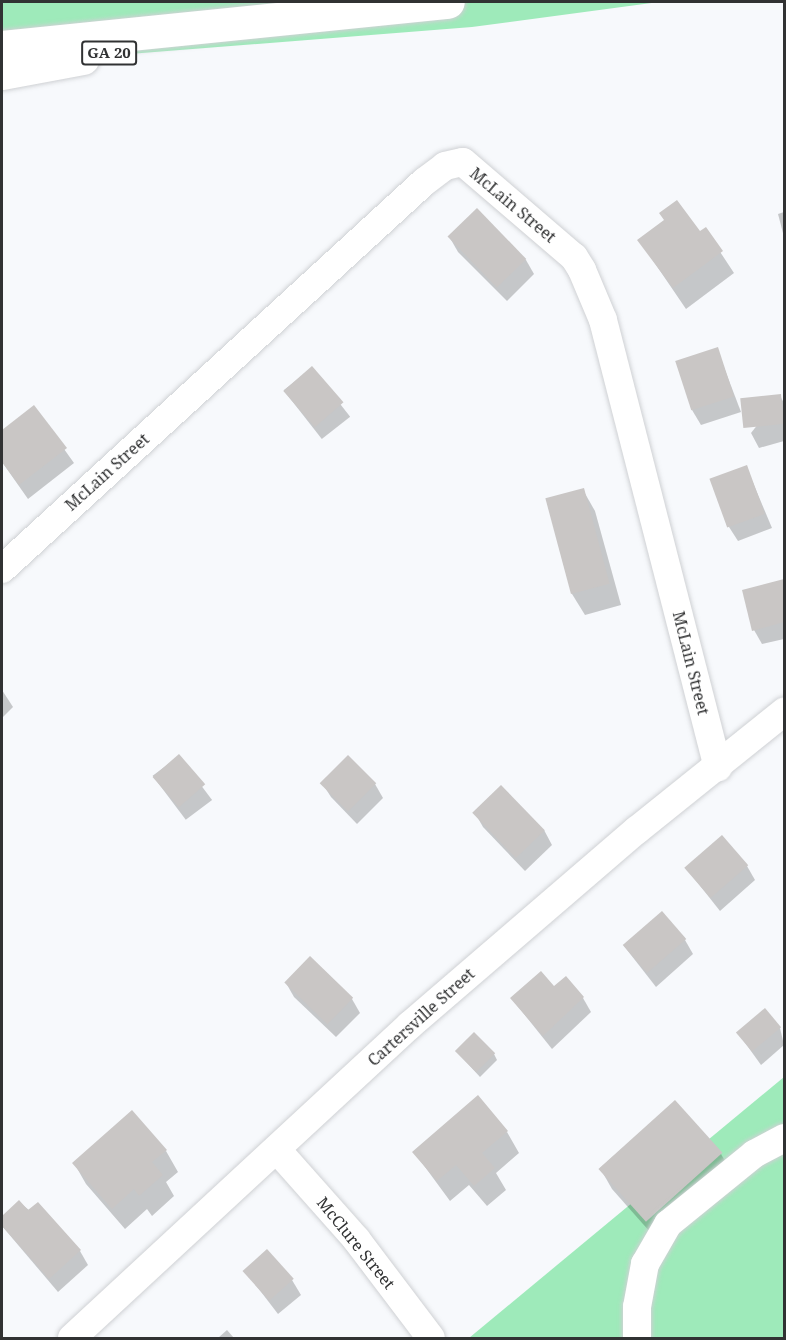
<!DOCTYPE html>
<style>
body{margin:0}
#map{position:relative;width:786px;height:1340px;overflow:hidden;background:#f7f9fc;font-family:"Noto Serif",serif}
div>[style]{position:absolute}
.green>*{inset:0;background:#9eeaba}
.shadow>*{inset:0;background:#0003;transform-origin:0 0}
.building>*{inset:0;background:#c9c6c5;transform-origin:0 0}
.roads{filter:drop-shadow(0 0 2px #cfd1d4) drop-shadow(0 0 2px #cfd1d4)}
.minor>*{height:28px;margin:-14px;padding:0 14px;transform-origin:14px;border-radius:14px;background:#fff}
.highway>*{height:33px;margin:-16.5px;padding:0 16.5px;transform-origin:16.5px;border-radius:16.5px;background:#fff}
span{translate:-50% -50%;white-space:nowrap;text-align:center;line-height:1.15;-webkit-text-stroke:4.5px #fff;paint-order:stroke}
.shield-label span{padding:2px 4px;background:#fff;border:2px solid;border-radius:4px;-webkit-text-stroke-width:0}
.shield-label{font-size:15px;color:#313233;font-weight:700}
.street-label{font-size:16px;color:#313233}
.frame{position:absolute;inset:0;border:3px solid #313233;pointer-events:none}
</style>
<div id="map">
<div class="green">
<i style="clip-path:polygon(2px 2px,659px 2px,472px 27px,2px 64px)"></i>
<i style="clip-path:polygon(784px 1077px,784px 1338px,469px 1338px)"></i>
</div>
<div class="shadow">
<i style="clip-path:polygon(784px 212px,784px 237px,778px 214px)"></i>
<i style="clip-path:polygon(705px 229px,734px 273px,686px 309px,639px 240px,699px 233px)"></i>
<i style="clip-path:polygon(450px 238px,526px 260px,534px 274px,507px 301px,458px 252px)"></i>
<i style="clip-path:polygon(717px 349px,741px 412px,701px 425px,692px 410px)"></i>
<i style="left:312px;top:368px;width:62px;height:36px;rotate:52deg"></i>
<i style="clip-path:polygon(780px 396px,784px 403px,784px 441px,759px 448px,751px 433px)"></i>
<i style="clip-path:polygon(34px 407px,74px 463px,28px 499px,2px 462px,2px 454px,8px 449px,2px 432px)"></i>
<i style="clip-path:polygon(746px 466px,772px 528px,738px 541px,729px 527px)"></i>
<i style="clip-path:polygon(583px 490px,595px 511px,621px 605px,585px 615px,572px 594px)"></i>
<i style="clip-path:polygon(783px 581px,784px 639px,762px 644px,754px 630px)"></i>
<i style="clip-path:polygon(2px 690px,13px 707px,2px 718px)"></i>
<i style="left:179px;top:756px;width:55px;height:33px;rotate:53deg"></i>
<i style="clip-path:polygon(322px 783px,375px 784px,383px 798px,357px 824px,331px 797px)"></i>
<i style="clip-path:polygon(475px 813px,544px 830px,552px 845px,525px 871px,483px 827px)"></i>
<i style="clip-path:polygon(747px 866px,755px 880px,720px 911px,686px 868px)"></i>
<i style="clip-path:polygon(685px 940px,693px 954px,656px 987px,624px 946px)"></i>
<i style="clip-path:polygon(286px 983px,352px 999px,360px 1013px,336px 1037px,294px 997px)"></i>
<i style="clip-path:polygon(554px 988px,583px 998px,591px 1012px,552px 1049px,512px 999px)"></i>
<i style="clip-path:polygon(780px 1028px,784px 1045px,761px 1065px,738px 1033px)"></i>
<i style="clip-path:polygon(457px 1052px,494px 1054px,497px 1060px,480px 1077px)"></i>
<i style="clip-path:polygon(675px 1102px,721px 1154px,733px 1175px,658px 1241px,612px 1189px,600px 1168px)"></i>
<i style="clip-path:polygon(507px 1132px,519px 1153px,496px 1173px,506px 1190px,487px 1206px,469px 1185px,450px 1201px,414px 1152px)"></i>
<i style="clip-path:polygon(166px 1151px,178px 1172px,166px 1182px,174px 1196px,152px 1216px,147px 1209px,125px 1229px,86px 1184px,74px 1163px)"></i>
<i style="clip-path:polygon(19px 1202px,80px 1251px,88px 1265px,58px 1292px,2px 1226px,2px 1218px)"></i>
<i style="clip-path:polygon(245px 1271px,292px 1280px,301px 1295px,278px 1314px)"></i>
<i style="clip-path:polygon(227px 1330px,234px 1338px,218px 1338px)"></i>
</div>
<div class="building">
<i style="clip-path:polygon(677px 200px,700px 231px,706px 227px,723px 251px,673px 288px,637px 240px,664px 220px,659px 213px)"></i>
<i style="left:477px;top:208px;width:71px;height:41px;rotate:46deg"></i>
<i style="left:718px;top:347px;width:52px;height:45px;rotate:72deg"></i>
<i style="left:312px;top:366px;width:48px;height:38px;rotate:49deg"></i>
<i style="left:781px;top:394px;width:30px;height:41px;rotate:84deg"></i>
<i style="clip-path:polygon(34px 405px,67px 448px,19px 485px,2px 462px,2px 430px)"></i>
<i style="left:747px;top:465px;width:52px;height:40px;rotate:70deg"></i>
<i style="left:584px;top:488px;width:99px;height:40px;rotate:75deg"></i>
<i style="clip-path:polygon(784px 579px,784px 622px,752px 631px,742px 590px)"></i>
<i style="left:179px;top:754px;width:40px;height:35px;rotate:49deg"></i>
<i style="left:348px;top:755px;width:40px;height:40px;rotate:45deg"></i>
<i style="left:501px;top:785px;width:63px;height:40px;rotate:46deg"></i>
<i style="left:722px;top:835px;width:40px;height:50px;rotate:49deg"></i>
<i style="left:662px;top:911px;width:37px;height:52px;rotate:49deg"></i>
<i style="left:310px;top:956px;width:60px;height:37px;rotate:44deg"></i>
<i style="clip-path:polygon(541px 971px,554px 986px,566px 976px,584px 997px,543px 1036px,510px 998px)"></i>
<i style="left:765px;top:1008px;width:25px;height:38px;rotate:50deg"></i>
<i style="left:474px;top:1032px;width:30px;height:27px;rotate:45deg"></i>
<i style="clip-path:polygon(478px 1095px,508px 1131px,482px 1153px,495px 1168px,474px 1186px,456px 1165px,437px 1181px,412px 1152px)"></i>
<i style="left:675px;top:1100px;width:71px;height:103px;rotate:48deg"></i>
<i style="clip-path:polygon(132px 1110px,167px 1150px,152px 1162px,163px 1175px,139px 1196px,134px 1189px,112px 1209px,72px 1163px)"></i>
<i style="clip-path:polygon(19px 1200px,28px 1210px,38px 1202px,81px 1250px,49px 1279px,2px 1226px,2px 1216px)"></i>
<i style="left:267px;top:1249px;width:40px;height:33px;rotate:48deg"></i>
</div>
<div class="roads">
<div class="minor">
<i style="left:2px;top:569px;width:573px;rotate:-42.52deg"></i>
<i style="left:424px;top:182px;width:26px;rotate:-37deg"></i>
<i style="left:445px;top:166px;width:18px;rotate:-13deg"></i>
<i style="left:463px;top:162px;width:146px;rotate:40.6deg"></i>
<i style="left:574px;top:257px;width:15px;rotate:58deg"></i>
<i style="left:582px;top:270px;width:54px;rotate:67.2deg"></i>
<i style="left:603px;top:320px;width:462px;rotate:75.6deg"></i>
<i style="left:278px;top:1151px;width:118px;rotate:48.4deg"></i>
<i style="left:356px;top:1239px;width:124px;rotate:52.9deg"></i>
<i style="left:72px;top:1338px;width:461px;rotate:-42.8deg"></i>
<i style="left:410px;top:1025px;width:299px;rotate:-40.7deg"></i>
<i style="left:637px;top:830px;width:189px;rotate:-38.8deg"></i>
<i style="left:637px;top:1338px;width:31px;rotate:-90deg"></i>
<i style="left:637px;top:1307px;width:44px;rotate:-79.5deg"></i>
<i style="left:645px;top:1264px;width:46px;rotate:-60.1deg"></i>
<i style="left:668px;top:1224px;width:111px;rotate:-39.1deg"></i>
<i style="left:754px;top:1154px;width:34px;rotate:-28deg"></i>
</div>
<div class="highway">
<i style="left:2px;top:47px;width:448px;rotate:-5.8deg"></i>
<i style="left:2px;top:73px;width:82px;rotate:-10.5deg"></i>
</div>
</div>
<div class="shield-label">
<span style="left:109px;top:53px">GA 20</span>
</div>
<div class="street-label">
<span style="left:513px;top:205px;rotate:40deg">McLain Street</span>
<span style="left:107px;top:472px;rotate:-42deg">McLain Street</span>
<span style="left:691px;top:663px;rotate:76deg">McLain Street</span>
<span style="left:421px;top:1017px;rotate:-42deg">Cartersville Street</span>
<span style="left:356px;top:1243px;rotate:51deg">McClure Street</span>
</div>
<div class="frame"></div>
</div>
